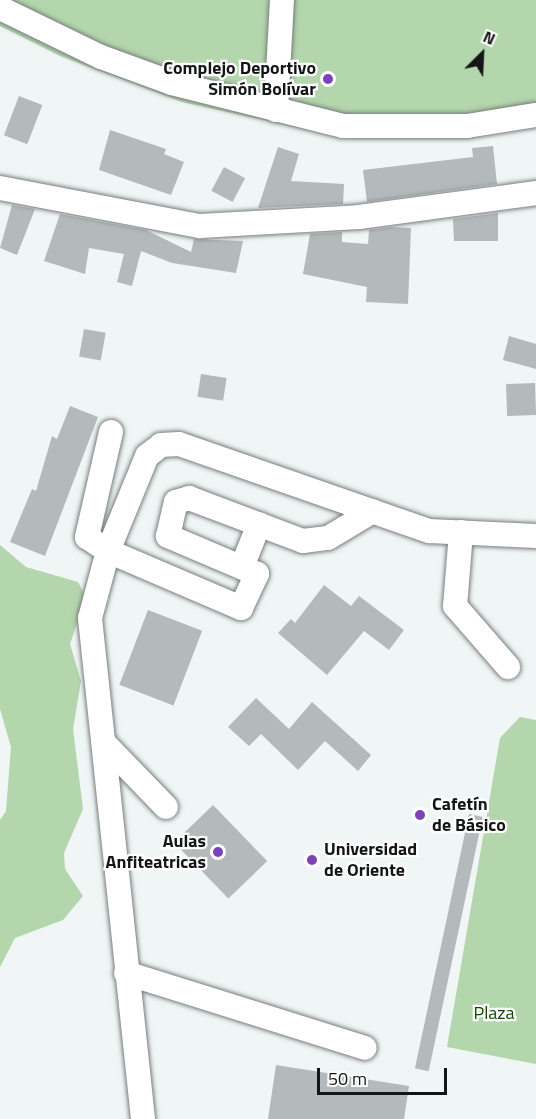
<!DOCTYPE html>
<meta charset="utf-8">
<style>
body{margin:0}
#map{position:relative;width:536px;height:1119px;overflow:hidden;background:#eff6f5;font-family:"Titillium Web",sans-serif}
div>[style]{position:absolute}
.green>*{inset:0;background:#b3d6ac}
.building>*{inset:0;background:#b4babb;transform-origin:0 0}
.roads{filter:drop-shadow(0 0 2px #787e7d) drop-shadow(0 0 2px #787e7d)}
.minor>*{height:24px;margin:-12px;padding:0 12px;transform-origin:12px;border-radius:12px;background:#fff}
.dots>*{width:16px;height:16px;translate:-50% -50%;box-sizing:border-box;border:3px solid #fff;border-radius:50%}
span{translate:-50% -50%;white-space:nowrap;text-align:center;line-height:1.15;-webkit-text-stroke:4.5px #fff;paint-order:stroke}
.poi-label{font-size:18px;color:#141616;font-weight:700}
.right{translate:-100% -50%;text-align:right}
.left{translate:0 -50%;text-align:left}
.park-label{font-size:18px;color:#0f4401}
.north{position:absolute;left:452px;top:24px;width:60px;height:60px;-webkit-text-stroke:4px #fff;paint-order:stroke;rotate:24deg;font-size:16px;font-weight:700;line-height:24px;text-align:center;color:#141616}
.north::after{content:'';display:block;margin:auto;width:21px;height:27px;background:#141616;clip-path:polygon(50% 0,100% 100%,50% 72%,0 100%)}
.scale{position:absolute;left:317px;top:1068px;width:130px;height:27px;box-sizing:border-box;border:3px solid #141616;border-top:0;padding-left:8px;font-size:18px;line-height:21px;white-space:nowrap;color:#141616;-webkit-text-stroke:4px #fff;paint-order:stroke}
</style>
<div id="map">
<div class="green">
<i style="clip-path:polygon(0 0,536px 0,536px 124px,340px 137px,182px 102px,60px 56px,0 26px)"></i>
<i style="clip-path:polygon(0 545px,26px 567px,78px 582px,86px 597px,70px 644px,81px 681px,73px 729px,83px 809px,64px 853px,65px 869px,83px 896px,63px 920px,15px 938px,0 967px,0 820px,6px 811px,11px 747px,0 709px)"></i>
<i style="clip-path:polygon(520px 717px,536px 720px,536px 1064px,447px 1047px,500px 738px)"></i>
</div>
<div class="building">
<i style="left:19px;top:96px;width:25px;height:42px;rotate:21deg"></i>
<i style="clip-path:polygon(110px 130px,166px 149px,164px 154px,184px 162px,171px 195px,99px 170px)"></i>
<i style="clip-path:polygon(493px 146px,497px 184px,367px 202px,363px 170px,473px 157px,472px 148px)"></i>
<i style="clip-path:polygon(278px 147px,299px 154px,291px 181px,344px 184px,343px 204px,258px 208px)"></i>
<i style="left:224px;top:167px;width:24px;height:27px;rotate:28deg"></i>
<i style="clip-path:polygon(12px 205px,35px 209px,17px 255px,0 248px)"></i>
<i style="clip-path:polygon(498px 213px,498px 241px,454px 241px,453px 219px)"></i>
<i style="clip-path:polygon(60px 214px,146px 230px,191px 252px,194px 239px,243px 241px,236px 273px,172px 263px,141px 251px,132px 286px,117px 282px,124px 254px,89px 248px,85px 274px,44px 261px)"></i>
<i style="clip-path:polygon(391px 227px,411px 228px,408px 304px,366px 302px,367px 287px,303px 274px,310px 234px,342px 232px,342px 242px,368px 244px,369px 230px)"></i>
<i style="left:84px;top:329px;width:22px;height:28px;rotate:10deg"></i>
<i style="clip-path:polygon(509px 336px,536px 344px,536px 369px,503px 360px)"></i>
<i style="left:201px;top:374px;width:26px;height:23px;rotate:9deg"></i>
<i style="left:535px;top:383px;width:32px;height:29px;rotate:88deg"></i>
<i style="clip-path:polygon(70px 406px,98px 417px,45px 556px,10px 542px,32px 489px,36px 491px,52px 436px,57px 439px)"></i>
<i style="clip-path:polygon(324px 585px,351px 606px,359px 596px,404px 630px,389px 650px,364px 631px,327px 675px,278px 633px,291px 619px,295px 623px)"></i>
<i style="left:148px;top:610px;width:58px;height:80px;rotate:21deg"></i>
<i style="clip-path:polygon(256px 698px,289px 729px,312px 702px,371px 755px,358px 771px,325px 741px,298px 770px,261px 734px,249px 746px,228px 727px)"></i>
<i style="left:213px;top:805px;width:78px;height:54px;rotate:46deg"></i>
<i style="left:469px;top:814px;width:14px;height:260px;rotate:12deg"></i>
<i style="clip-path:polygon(276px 1065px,409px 1086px,404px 1119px,268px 1119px)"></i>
</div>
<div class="roads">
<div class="minor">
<i style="left:0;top:8px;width:112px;rotate:25.9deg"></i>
<i style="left:101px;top:57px;width:76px;rotate:20.1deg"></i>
<i style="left:172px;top:83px;width:176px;rotate:14.1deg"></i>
<i style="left:343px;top:126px;width:124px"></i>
<i style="left:467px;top:126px;width:70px;rotate:-9.1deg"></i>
<i style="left:276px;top:110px;width:110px;rotate:-86.9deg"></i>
<i style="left:0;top:188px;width:204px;rotate:10.8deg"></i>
<i style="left:200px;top:226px;width:159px;rotate:-3.2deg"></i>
<i style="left:359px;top:217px;width:179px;rotate:-7.7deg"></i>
<i style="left:111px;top:432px;width:108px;rotate:102.9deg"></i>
<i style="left:87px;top:537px;width:25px;rotate:34deg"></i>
<i style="left:108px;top:551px;width:145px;rotate:23.2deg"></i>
<i style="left:241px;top:608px;width:38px;rotate:-65deg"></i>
<i style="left:257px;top:574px;width:97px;rotate:-156.9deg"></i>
<i style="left:168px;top:536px;width:35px;rotate:-77deg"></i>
<i style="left:176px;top:502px;width:14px;rotate:-17deg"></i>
<i style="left:189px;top:498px;width:122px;rotate:20.7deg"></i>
<i style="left:303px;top:541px;width:25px;rotate:-7deg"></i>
<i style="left:328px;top:538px;width:52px;rotate:-31deg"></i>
<i style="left:461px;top:532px;width:74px;rotate:94.6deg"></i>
<i style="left:455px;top:606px;width:81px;rotate:49deg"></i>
<i style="left:242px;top:567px;width:46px;rotate:-68.4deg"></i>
<i style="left:104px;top:743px;width:89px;rotate:45.9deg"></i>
<i style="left:126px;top:973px;width:250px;rotate:17.4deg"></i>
<i style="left:143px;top:1119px;width:504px;rotate:-96.04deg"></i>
<i style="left:90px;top:618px;width:69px;rotate:-75deg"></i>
<i style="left:108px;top:551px;width:103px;rotate:-67.7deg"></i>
<i style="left:147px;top:456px;width:18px;rotate:-38deg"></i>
<i style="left:161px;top:445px;width:18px;rotate:-3deg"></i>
<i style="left:179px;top:444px;width:265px;rotate:19.2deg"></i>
<i style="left:429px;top:531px;width:107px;rotate:2.7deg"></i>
</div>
</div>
<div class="dots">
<i style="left:328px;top:79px;background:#7c43b9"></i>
<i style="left:420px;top:815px;background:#7c43b9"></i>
<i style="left:218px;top:852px;background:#7c43b9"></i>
<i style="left:312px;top:860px;background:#7c43b9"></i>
</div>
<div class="poi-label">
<span class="right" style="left:316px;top:79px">Complejo Deportivo<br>Simón Bolívar</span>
<span class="left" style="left:432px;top:815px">Cafetín<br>de Básico</span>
<span class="right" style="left:206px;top:852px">Aulas<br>Anfiteatricas</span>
<span class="left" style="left:324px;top:860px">Universidad<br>de Oriente</span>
</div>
<div class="park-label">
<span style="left:494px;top:1013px">Plaza</span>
</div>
<div class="north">N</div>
<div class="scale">50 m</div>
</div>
